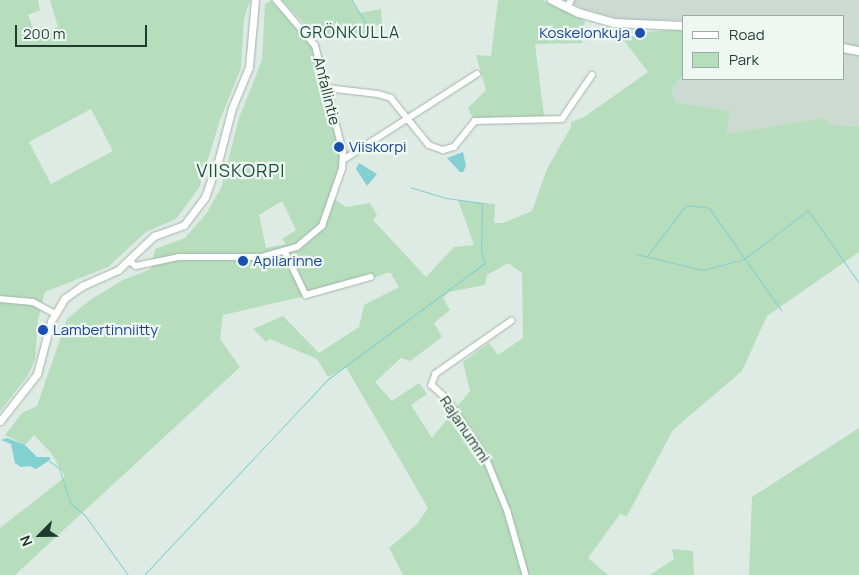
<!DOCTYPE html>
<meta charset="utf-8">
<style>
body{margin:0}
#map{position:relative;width:859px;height:575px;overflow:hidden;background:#deebe4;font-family:Manrope,sans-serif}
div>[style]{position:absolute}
.built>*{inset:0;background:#ccdad2}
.green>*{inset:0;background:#b6ddbc}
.water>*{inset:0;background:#83d0d3}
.stream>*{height:1px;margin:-0.5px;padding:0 0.5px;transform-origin:0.5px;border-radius:0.5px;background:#83d0d3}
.roads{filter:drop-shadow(0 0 1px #a1b3aa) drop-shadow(0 0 1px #a1b3aa)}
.minor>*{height:5.5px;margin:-2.75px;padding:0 2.75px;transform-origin:2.75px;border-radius:2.75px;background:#fff}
.tertiary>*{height:7px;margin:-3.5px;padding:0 3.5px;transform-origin:3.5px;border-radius:3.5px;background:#fff}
.secondary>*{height:8px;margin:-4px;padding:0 4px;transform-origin:4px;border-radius:4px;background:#fff}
.dots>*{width:14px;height:14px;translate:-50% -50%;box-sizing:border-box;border:2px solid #eff7f2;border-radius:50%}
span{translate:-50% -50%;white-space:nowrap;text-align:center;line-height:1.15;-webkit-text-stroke:4.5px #eff7f2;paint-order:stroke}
.transit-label{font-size:15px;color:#164399}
.right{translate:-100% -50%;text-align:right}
.left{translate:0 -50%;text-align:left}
.street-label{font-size:15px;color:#1f3b30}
.neighbourhood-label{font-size:16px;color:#1a4e3b;letter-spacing:1px}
.quarter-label{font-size:18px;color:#1a4e3b;letter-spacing:1px}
.legend{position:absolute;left:682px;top:15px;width:162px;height:65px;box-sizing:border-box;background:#eff7f2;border:1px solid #9caca4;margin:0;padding:6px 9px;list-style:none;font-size:15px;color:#1f3b30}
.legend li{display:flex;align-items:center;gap:10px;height:25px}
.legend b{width:25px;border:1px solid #9caca4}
.north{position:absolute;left:15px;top:510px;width:50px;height:50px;-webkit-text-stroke:4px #eff7f2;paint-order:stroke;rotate:247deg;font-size:14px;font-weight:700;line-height:20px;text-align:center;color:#1f3b30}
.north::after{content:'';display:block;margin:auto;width:18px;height:22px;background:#1f3b30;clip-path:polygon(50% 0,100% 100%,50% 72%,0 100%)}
.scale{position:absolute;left:15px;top:25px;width:132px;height:22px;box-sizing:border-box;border:2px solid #1f3b30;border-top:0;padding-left:6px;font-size:15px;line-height:18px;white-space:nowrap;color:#1f3b30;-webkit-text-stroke:4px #eff7f2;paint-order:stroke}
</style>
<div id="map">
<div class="built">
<i style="clip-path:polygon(567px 0,859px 0,859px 126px,832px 125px,824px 118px,733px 136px,727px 134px,730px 111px,675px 102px,672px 88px,683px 74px,683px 79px,843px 79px,843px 16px,683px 16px,683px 20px,641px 20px,615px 18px,581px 8px)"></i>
</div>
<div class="green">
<i style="clip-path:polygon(evenodd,0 0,38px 0,40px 10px,28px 15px,36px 36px,58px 27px,50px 0,250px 0,244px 19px,241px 68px,220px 120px,199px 188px,176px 219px,146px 232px,108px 267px,45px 292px,38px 320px,35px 360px,27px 377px,0 411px,0 0,91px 109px,113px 151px,51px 184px,29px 142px,91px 109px)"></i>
<i style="clip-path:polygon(evenodd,271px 0,310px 43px,320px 69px,341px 160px,331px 197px,346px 207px,370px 203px,377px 215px,373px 220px,426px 277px,454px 247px,474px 245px,458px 200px,495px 204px,494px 223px,503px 223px,532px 211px,547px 169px,571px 127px,571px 122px,584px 117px,648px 72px,616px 30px,636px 33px,683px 29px,683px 74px,672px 88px,675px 102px,730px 111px,727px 134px,824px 118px,832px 125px,859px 126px,859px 252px,767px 316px,742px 371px,673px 430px,627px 516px,620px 514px,588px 558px,608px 575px,403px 575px,389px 548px,417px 524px,428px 508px,346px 367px,328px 377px,317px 359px,270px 339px,266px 342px,253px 329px,283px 316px,319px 353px,359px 327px,364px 305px,399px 287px,390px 272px,349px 286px,223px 315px,220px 339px,240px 367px,15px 575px,0 575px,0 528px,65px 477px,51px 453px,34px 435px,25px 445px,5px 435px,22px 413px,37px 406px,67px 319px,90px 300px,123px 280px,151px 269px,155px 249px,185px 238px,206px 214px,221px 188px,239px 118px,262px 60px,265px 4px,271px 0,282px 201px,296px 230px,282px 239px,286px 244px,266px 248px,259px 215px,282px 201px,271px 0,508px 263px,522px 273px,523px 338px,498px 355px,489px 343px,463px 362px,470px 391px,432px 438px,411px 405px,427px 394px,419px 383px,392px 401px,375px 382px,401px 358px,410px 361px,442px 337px,434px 323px,450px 310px,443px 298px,449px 292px,485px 285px,487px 275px,508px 263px)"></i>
<i style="clip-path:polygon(282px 0,352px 0,360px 13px,381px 9px,382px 25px,368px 27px,375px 40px,323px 33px,307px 27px)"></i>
<i style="clip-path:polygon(498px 0,542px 0,585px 21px,582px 43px,535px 44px,544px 116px,473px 118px,468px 108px,486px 90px,476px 55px,491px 56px)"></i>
<i style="clip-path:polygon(859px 428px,859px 575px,749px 575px,752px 497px)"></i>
<i style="clip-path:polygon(672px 549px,693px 551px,694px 575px,650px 575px,674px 559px)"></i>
</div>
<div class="water">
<i style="clip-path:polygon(463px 152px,466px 166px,463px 172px,460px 172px,447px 158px)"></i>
<i style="clip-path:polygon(359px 163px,377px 174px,367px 186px,356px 169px)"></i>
<i style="clip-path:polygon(7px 438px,25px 445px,37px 457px,50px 457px,50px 460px,36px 469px,30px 466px,21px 467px,15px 463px,11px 444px,1px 440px)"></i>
</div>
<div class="stream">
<i style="left:352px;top:0;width:46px;rotate:60.1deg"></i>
<i style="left:636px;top:254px;width:69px;rotate:13.4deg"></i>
<i style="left:703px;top:270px;width:42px;rotate:-15deg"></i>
<i style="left:744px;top:259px;width:81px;rotate:-37.4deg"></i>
<i style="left:808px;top:210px;width:89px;rotate:55.1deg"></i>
<i style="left:647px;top:256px;width:64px;rotate:-52.6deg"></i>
<i style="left:686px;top:205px;width:23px;rotate:7deg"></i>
<i style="left:709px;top:208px;width:125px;rotate:54.8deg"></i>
<i style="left:49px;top:461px;width:12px;rotate:35deg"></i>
<i style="left:59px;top:468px;width:38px;rotate:72deg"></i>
<i style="left:71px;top:504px;width:16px;rotate:38deg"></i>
<i style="left:84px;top:514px;width:75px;rotate:54.2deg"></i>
<i style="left:144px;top:575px;width:269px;rotate:-46.8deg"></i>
<i style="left:328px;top:379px;width:195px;rotate:-36.5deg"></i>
<i style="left:485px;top:263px;width:13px;rotate:-108deg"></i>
<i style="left:481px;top:251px;width:48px;rotate:-88.8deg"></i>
<i style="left:482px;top:203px;width:36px;rotate:-172deg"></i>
<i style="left:446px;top:198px;width:37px;rotate:-163deg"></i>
</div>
<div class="roads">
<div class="minor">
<i style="left:567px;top:8px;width:9px;rotate:-63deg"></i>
<i style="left:327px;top:88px;width:51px;rotate:6.7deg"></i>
<i style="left:378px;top:94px;width:14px;rotate:17deg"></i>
<i style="left:391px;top:98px;width:60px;rotate:51deg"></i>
<i style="left:429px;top:145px;width:15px;rotate:20deg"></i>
<i style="left:443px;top:150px;width:11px;rotate:-15deg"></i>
<i style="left:454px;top:147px;width:33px;rotate:-51deg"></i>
<i style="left:475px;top:121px;width:87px;rotate:-1.3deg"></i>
<i style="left:562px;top:119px;width:53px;rotate:-55.7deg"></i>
<i style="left:343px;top:160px;width:159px;rotate:-32.7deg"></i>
<i style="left:285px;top:251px;width:49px;rotate:64.5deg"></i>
<i style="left:306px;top:295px;width:67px;rotate:-15.5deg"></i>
<i style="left:129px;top:260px;width:9px;rotate:41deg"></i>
<i style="left:136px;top:266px;width:44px;rotate:-11.8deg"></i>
<i style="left:179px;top:257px;width:83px"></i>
<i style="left:262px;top:257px;width:36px;rotate:-16deg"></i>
<i style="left:297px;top:247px;width:33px;rotate:-40deg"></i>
<i style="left:322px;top:226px;width:60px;rotate:-70.7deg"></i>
<i style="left:342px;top:169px;width:17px;rotate:-87deg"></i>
<i style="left:343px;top:152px;width:110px;rotate:-104.8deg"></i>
<i style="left:315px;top:46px;width:60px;rotate:-130.3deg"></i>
<i style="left:0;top:299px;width:33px;rotate:5deg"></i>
<i style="left:33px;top:302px;width:24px;rotate:28deg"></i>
<i style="left:512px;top:321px;width:93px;rotate:145.1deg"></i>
<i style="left:436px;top:374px;width:12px;rotate:110deg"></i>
<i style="left:432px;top:385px;width:23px;rotate:43deg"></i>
<i style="left:449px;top:401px;width:70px;rotate:57.2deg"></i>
<i style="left:487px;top:460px;width:56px;rotate:68deg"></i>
<i style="left:508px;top:512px;width:66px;rotate:74.1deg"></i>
</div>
<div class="tertiary">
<i style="left:0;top:421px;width:60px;rotate:-51.8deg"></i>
<i style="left:37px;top:374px;width:55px;rotate:-75.2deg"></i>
<i style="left:51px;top:321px;width:27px;rotate:-59deg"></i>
<i style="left:65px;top:298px;width:21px;rotate:-35deg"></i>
<i style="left:82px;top:286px;width:39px;rotate:-24deg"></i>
<i style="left:118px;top:270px;width:50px;rotate:-43.4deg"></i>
<i style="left:154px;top:236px;width:32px;rotate:-20deg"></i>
<i style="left:184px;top:225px;width:35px;rotate:-53deg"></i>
<i style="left:205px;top:197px;width:41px;rotate:-70.3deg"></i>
<i style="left:219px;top:158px;width:52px;rotate:-75.4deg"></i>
<i style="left:232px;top:108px;width:44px;rotate:-67.5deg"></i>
<i style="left:249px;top:67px;width:67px;rotate:-84.9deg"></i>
</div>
<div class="secondary">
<i style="left:552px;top:0;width:30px;rotate:26deg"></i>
<i style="left:579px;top:13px;width:36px;rotate:16deg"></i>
<i style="left:614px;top:23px;width:69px;rotate:2.5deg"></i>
<i style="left:843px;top:48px;width:16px;rotate:11deg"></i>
</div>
</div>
<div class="dots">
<i style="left:640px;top:33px;background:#1a4fb4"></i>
<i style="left:339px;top:147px;background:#1a4fb4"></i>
<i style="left:243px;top:261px;background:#1a4fb4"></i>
<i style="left:43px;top:330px;background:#1a4fb4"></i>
</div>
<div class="transit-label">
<span class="right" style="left:630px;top:33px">Koskelonkuja</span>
<span class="left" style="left:349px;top:147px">Viiskorpi</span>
<span class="left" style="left:253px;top:261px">Apilarinne</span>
<span class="left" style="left:53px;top:330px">Lambertinniitty</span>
</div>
<div class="street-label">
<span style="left:327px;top:91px;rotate:76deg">Anfallintie</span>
<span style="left:465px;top:429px;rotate:56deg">Rajanummi</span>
</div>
<div class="neighbourhood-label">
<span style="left:350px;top:32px">GRÖNKULLA</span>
</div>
<div class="quarter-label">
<span style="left:241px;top:170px">VIISKORPI</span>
</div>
<ul class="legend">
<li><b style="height:6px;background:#fff"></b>Road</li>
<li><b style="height:14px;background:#b6ddbc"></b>Park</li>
</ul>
<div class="north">N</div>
<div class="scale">200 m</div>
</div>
